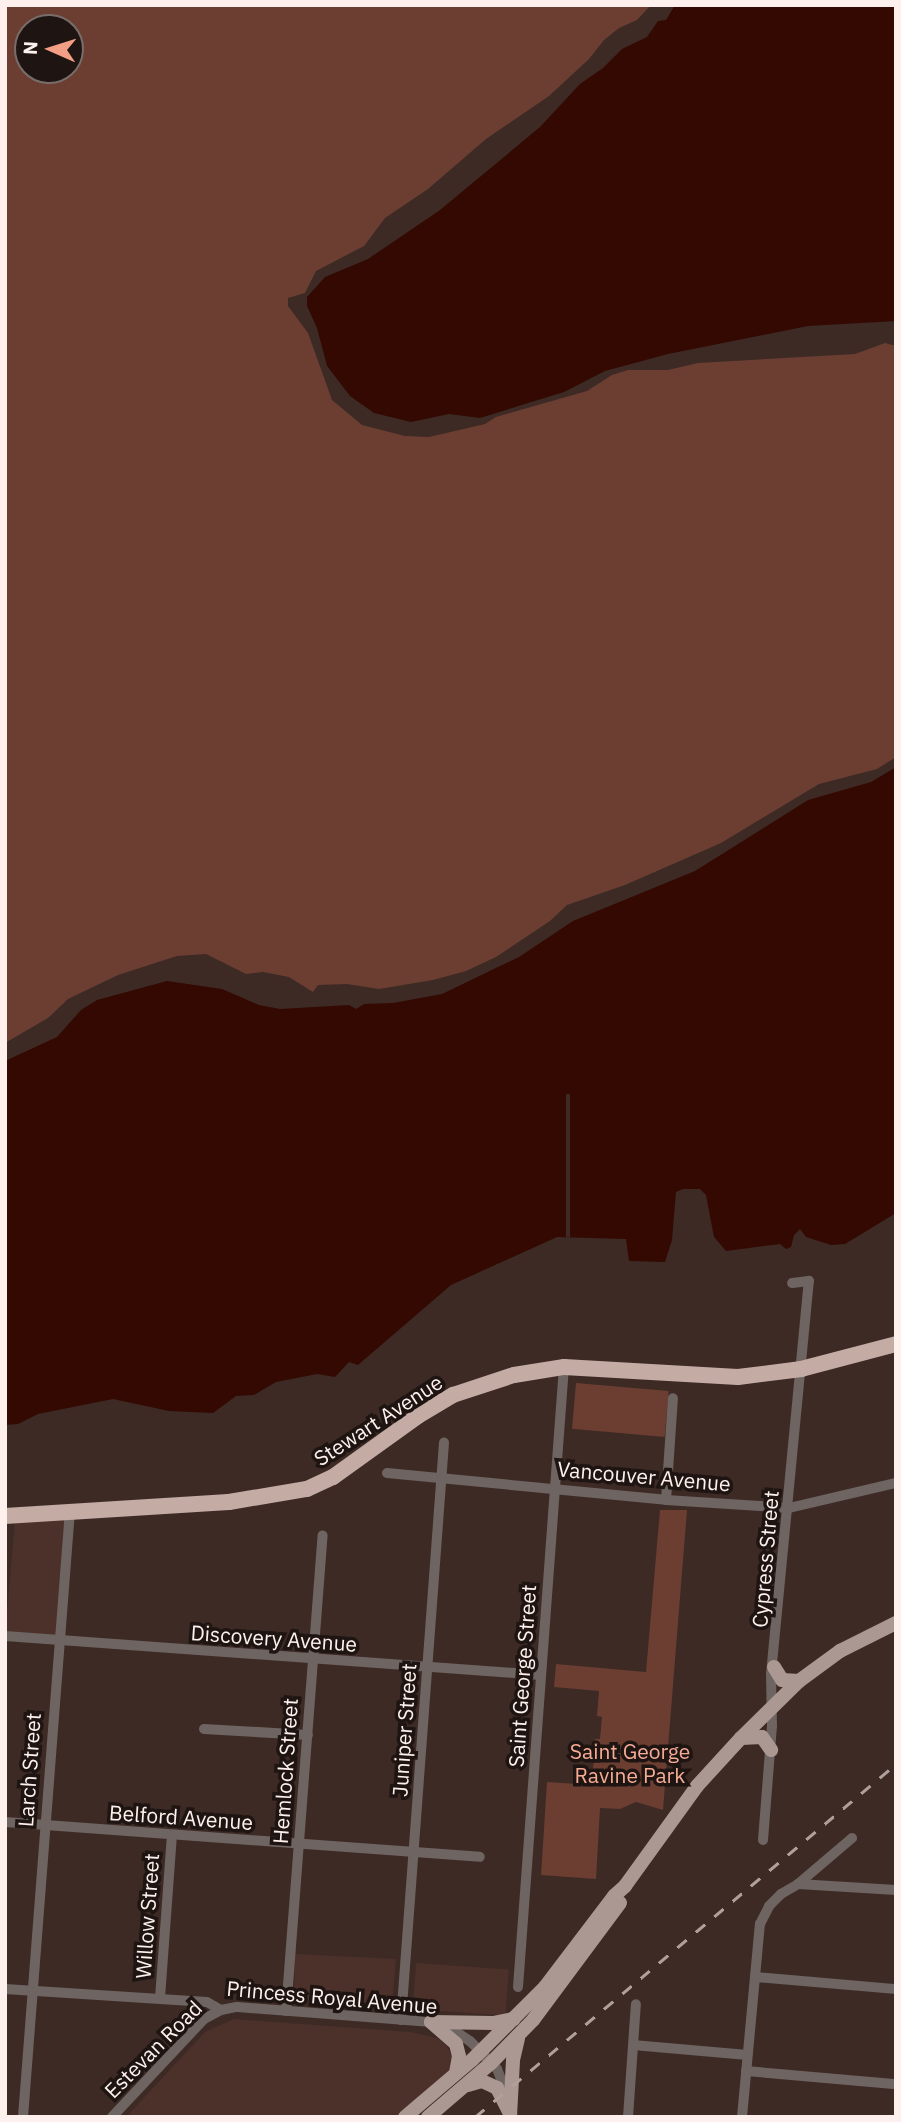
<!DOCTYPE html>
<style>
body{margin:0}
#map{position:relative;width:901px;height:2122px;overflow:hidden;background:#3d2a25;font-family:"IBM Plex Sans",sans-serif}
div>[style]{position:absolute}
.built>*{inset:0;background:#4b3129;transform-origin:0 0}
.green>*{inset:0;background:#6b3e31;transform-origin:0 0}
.water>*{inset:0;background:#330901}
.pier>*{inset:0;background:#3d2a25;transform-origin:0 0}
.minor>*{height:10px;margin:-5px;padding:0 5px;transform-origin:5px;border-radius:5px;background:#6e6461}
.major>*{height:14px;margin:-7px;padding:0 7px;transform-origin:7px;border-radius:7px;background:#ac9892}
.highway>*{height:16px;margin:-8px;padding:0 8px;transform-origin:8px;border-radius:8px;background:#c4aca5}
.rail>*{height:2.5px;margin-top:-1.25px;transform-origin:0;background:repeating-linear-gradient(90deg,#afa09c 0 12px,transparent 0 24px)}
span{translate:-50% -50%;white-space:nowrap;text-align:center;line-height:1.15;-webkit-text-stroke:7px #1e1513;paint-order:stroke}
.street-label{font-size:21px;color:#fef1ed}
.park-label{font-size:21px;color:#f6ab95}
.frame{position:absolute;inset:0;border:7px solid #fef1ed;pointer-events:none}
.north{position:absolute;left:14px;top:14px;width:70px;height:70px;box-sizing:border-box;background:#1e1513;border:2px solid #786d6a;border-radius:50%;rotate:273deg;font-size:19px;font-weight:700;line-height:28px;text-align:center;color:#fef1ed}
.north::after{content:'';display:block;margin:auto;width:24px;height:32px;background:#f39f86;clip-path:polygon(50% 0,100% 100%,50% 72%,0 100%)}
</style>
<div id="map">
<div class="built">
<i style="left:68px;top:1512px;width:127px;height:52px;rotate:95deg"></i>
<i style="clip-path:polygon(295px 1954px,396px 1959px,392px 2005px,388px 2008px,300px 2001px,294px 1996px)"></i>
<i style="left:416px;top:1963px;width:93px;height:46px;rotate:4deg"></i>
<i style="clip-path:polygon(234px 2019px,410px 2032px,437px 2038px,445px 2044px,454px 2058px,450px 2072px,396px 2117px,126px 2117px,205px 2032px)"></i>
</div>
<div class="green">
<i style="clip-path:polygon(evenodd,5px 5px,651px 5px,637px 20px,619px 28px,604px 40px,589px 59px,549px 96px,486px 139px,428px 189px,385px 218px,364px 246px,316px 271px,305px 293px,288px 298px,288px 306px,308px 333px,332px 400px,362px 425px,405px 436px,429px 437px,485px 424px,496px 417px,587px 391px,612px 375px,628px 370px,668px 370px,698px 363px,855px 354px,885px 343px,896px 346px,896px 757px,877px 769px,819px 784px,721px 843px,625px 885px,567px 905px,550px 921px,496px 957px,466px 971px,433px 980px,379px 989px,347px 984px,318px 985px,313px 992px,289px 977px,263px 972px,246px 974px,206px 954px,177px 956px,118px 975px,68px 999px,48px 1018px,5px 1043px,5px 5px,28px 28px,70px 28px,70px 70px,28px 70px,28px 28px)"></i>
<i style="left:576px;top:1383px;width:93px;height:46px;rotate:5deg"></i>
<i style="clip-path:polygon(660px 1510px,687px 1510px,663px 1810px,636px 1802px,620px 1809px,600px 1808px,596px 1879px,541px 1875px,547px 1782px,592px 1785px,595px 1739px,600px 1739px,602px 1717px,597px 1716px,599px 1691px,554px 1687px,556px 1664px,646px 1672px)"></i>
</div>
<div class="water">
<i style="clip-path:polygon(675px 5px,896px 5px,896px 321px,808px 326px,668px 354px,605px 371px,564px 392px,480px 418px,449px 414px,411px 422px,374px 413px,350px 396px,327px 366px,317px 328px,307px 306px,307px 297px,325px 277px,368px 259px,440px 210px,540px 127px,580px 84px,603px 68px,622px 49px,647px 37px,658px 21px,666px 20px)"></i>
<i style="clip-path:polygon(896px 767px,896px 1213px,845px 1244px,831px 1245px,806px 1237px,800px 1229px,794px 1235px,791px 1247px,786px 1249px,780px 1244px,726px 1251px,714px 1237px,706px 1195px,700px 1189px,683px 1189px,676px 1192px,672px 1240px,665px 1262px,629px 1261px,626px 1239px,557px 1237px,451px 1285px,358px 1365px,349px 1362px,335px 1377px,317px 1374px,276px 1382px,254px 1395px,236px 1396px,213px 1413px,169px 1411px,113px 1399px,38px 1414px,18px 1424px,5px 1425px,5px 1061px,57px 1037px,81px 1010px,97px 1000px,167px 981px,222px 989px,259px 1005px,280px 1009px,349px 1005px,356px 1009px,364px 1004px,393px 1003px,442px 994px,519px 957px,573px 921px,695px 871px,808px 800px,871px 782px)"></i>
</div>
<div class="pier">
<i style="left:566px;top:1094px;width:4px;height:143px"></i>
</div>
<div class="minor">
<i style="left:387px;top:1473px;width:280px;rotate:5.5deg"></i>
<i style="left:666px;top:1500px;width:123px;rotate:3.7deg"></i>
<i style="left:789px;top:1508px;width:110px;rotate:-13.2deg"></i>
<i style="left:666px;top:1500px;width:102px;rotate:-86.1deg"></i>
<i style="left:5px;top:1636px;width:537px;rotate:4.16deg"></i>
<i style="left:204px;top:1729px;width:104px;rotate:3.3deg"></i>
<i style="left:5px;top:1822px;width:476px;rotate:4.2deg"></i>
<i style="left:763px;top:1840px;width:114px;rotate:-85.5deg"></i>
<i style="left:772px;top:1726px;width:52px;rotate:-91.1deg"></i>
<i style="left:771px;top:1674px;width:395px;rotate:-84.5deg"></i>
<i style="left:809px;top:1281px;width:17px;rotate:173deg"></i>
<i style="left:798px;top:1884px;width:98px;rotate:3.5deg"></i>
<i style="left:755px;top:1977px;width:142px;rotate:4.9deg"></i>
<i style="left:518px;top:1987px;width:622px;rotate:-85.76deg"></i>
<i style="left:5px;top:1989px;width:202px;rotate:3.7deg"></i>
<i style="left:207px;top:2002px;width:16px;rotate:30deg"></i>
<i style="left:160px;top:1998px;width:162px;rotate:-85.8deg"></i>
<i style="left:286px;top:2011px;width:477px;rotate:-85.6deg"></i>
<i style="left:401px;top:2020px;width:579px;rotate:-85.74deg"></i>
<i style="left:633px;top:2045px;width:115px;rotate:5deg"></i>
<i style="left:746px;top:2071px;width:151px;rotate:5deg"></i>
<i style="left:23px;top:2117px;width:609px;rotate:-85.57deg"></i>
<i style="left:112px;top:2117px;width:134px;rotate:-46.8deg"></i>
<i style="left:204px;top:2019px;width:19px;rotate:-28deg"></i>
<i style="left:221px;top:2010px;width:16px;rotate:-11deg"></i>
<i style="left:237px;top:2007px;width:195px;rotate:4.4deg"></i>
<i style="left:431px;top:2022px;width:19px;rotate:16deg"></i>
<i style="left:449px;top:2027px;width:25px;rotate:34deg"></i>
<i style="left:470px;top:2041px;width:39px;rotate:46deg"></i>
<i style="left:497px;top:2069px;width:29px;rotate:68deg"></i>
<i style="left:628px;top:2117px;width:113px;rotate:-86deg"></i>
<i style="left:742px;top:2117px;width:194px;rotate:-84.7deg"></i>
<i style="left:760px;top:1924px;width:20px;rotate:-63deg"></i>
<i style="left:769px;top:1906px;width:17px;rotate:-45deg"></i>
<i style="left:781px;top:1894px;width:20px;rotate:-30deg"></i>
<i style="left:798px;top:1884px;width:71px;rotate:-40.4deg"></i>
</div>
<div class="major">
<i style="left:774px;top:1667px;width:15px;rotate:58deg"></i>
<i style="left:782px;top:1680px;width:17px;rotate:3deg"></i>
<i style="left:741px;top:1738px;width:21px;rotate:-3deg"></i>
<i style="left:762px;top:1737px;width:16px;rotate:55deg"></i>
<i style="left:431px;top:2022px;width:62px;rotate:0.9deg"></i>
<i style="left:493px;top:2023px;width:21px;rotate:-11deg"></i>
<i style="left:431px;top:2022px;width:33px;rotate:41deg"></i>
<i style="left:456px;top:2044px;width:12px;rotate:76deg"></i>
<i style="left:459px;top:2056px;width:17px;rotate:100deg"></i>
<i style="left:468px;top:2085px;width:15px;rotate:-16deg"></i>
<i style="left:482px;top:2081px;width:17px;rotate:25deg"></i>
<i style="left:497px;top:2088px;width:29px;rotate:63deg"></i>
<i style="left:510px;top:2116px;width:56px;rotate:-86.9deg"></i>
<i style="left:513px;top:2060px;width:22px;rotate:-77deg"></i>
<i style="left:405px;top:2117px;width:88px;rotate:-40.4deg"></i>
<i style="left:472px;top:2060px;width:103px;rotate:-45deg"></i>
<i style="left:545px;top:1987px;width:114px;rotate:-52.8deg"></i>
<i style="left:614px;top:1896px;width:15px;rotate:-42deg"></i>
<i style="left:625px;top:1886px;width:123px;rotate:-54.2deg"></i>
<i style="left:697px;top:1786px;width:65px;rotate:-47.5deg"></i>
<i style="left:741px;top:1738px;width:81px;rotate:-44.5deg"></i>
<i style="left:799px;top:1681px;width:51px;rotate:-36.2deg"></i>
<i style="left:840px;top:1651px;width:63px;rotate:-26.6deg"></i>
<i style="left:428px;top:2117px;width:83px;rotate:-40.6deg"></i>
<i style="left:491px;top:2063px;width:60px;rotate:-45.7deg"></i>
<i style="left:533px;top:2020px;width:146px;rotate:-53.4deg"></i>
</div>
<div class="highway">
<i style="left:5px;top:1516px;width:224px;rotate:-3.6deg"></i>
<i style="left:229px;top:1502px;width:79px;rotate:-9.5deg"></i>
<i style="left:307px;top:1489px;width:29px;rotate:-25deg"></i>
<i style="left:333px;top:1477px;width:105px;rotate:-35.7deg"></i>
<i style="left:418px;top:1416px;width:41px;rotate:-31deg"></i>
<i style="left:453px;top:1395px;width:64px;rotate:-18.2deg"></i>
<i style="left:514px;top:1375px;width:51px;rotate:-9.1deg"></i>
<i style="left:564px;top:1367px;width:174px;rotate:3.3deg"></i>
<i style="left:738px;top:1377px;width:64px;rotate:-7.2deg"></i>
<i style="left:801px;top:1369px;width:98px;rotate:-14.7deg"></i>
</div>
<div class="rail">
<i style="left:475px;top:2117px;width:549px;rotate:-39.98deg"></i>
</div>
<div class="street-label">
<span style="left:378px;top:1420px;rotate:-33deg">Stewart Avenue</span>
<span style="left:644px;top:1476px;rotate:5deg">Vancouver Avenue</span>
<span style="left:765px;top:1559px;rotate:-85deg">Cypress Street</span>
<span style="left:274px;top:1638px;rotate:4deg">Discovery Avenue</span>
<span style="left:522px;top:1676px;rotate:-86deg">Saint George Street</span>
<span style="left:404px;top:1730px;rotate:-86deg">Juniper Street</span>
<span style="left:29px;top:1770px;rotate:-86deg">Larch Street</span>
<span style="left:285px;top:1771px;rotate:-86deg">Hemlock Street</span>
<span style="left:181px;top:1817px;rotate:4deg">Belford Avenue</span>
<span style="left:147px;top:1916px;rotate:-86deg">Willow Street</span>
<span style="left:332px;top:1997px;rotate:5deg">Princess Royal Avenue</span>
<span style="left:153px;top:2049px;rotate:-45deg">Estevan Road</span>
</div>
<div class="park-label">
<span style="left:630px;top:1763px">Saint George<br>Ravine Park</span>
</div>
<div class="frame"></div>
<div class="north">N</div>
</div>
